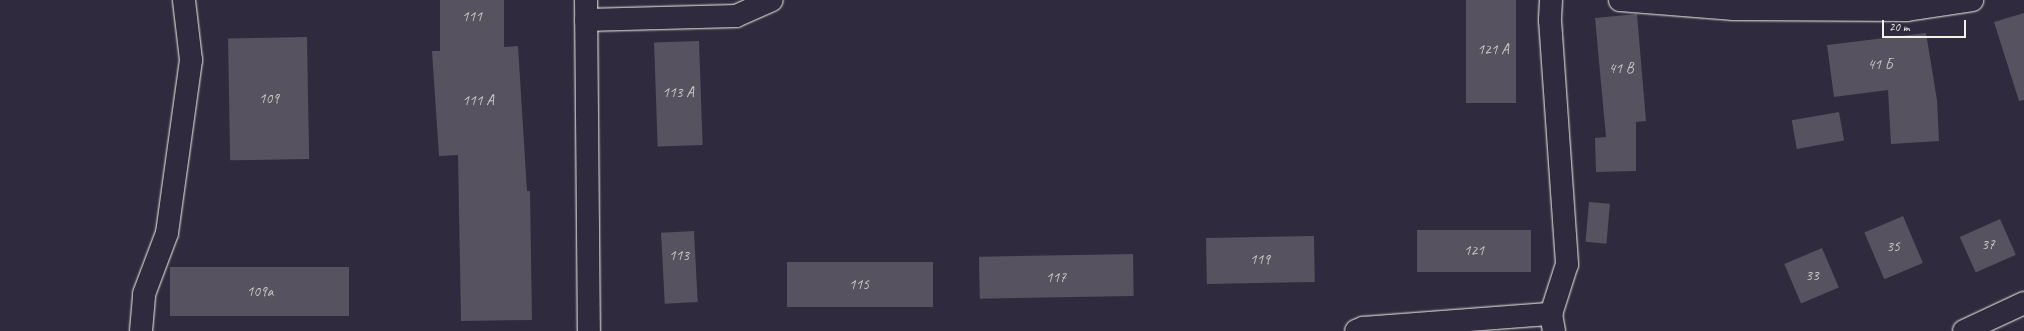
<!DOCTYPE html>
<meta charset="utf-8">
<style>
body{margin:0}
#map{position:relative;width:2024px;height:331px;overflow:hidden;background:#2f2a3d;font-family:Caveat,sans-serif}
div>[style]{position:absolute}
.building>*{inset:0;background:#56525f;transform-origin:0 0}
.roads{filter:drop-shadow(0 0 1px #f4f1e8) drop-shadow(0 0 1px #f4f1e8)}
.minor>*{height:22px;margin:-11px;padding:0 11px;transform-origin:11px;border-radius:11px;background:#2f2a3d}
span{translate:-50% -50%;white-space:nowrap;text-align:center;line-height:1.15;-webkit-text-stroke:3.5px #2f2a3d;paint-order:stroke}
.number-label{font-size:15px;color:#ccc9c6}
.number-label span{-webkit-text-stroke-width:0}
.scale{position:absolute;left:1882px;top:20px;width:84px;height:18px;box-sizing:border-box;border:2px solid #f4f1e8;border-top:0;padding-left:5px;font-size:12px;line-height:14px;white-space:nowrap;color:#f4f1e8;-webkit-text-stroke:3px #2f2a3d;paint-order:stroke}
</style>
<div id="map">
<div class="building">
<i style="clip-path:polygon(440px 0,504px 0,504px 47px,518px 46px,527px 191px,530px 191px,532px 320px,461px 321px,458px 155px,439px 156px,432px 51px,440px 51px)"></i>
<i style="left:1466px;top:0;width:50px;height:103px"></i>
<i style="clip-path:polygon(2024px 13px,2024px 100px,2019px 101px,1994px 22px)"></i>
<i style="clip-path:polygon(1637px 14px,1646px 121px,1636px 122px,1636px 171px,1596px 172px,1595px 138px,1606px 137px,1595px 18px)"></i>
<i style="clip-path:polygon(1926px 33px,1937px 100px,1939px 141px,1891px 144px,1888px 90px,1834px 97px,1827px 45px)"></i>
<i style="left:307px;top:37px;width:122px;height:79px;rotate:89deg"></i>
<i style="left:699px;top:41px;width:104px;height:45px;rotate:88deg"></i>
<i style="left:1839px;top:112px;width:29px;height:48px;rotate:80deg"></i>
<i style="left:1589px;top:202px;width:21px;height:40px;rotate:5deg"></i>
<i style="left:1903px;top:216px;width:51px;height:42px;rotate:67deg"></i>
<i style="left:2000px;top:219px;width:39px;height:44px;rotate:66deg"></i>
<i style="left:1417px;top:230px;width:114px;height:42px"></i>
<i style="left:694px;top:231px;width:71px;height:33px;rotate:87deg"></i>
<i style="left:1314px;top:236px;width:46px;height:108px;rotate:89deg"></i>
<i style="left:1822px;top:248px;width:43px;height:41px;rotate:67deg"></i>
<i style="left:1133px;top:254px;width:42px;height:154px;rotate:89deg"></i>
<i style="left:787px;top:262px;width:146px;height:45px"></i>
<i style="left:349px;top:267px;width:49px;height:179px;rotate:90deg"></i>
</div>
<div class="roads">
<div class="minor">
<i style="left:586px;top:0;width:331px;rotate:89.5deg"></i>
<i style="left:1551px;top:0;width:20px;rotate:93deg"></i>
<i style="left:1550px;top:20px;width:245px;rotate:86deg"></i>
<i style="left:1567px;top:264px;width:52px;rotate:107.7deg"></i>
<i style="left:1551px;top:314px;width:17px;rotate:80deg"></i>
<i style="left:1620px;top:0;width:114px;rotate:4.5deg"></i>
<i style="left:1734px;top:9px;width:173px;rotate:0.3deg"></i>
<i style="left:1907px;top:10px;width:66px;rotate:-8.7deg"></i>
<i style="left:586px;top:20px;width:150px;rotate:-1.5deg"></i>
<i style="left:736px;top:16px;width:39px;rotate:-24deg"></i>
<i style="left:141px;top:331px;width:37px;rotate:-85deg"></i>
<i style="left:144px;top:294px;width:65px;rotate:-69.3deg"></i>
<i style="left:167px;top:233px;width:175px;rotate:-82.1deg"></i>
<i style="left:191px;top:60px;width:60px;rotate:-96.7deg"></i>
<i style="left:1356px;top:331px;width:8px;rotate:-23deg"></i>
<i style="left:1363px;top:328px;width:189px;rotate:-4.3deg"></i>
<i style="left:1964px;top:331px;width:66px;rotate:-25deg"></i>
</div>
</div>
<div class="number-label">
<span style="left:472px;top:17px">111</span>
<span style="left:1493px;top:50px">121 A</span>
<span style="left:1880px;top:65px">41 Б</span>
<span style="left:1621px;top:69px">41 В</span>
<span style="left:678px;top:93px">113 А</span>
<span style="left:269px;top:99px">109</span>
<span style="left:478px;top:101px">111 А</span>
<span style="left:1988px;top:245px">37</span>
<span style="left:1893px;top:247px">35</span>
<span style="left:1474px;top:251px">121</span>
<span style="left:679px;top:256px">113</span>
<span style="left:1260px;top:260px">119</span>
<span style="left:1812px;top:276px">33</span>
<span style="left:1056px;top:278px">117</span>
<span style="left:859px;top:285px">115</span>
<span style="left:260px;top:292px">109а</span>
</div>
<div class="scale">20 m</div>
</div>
